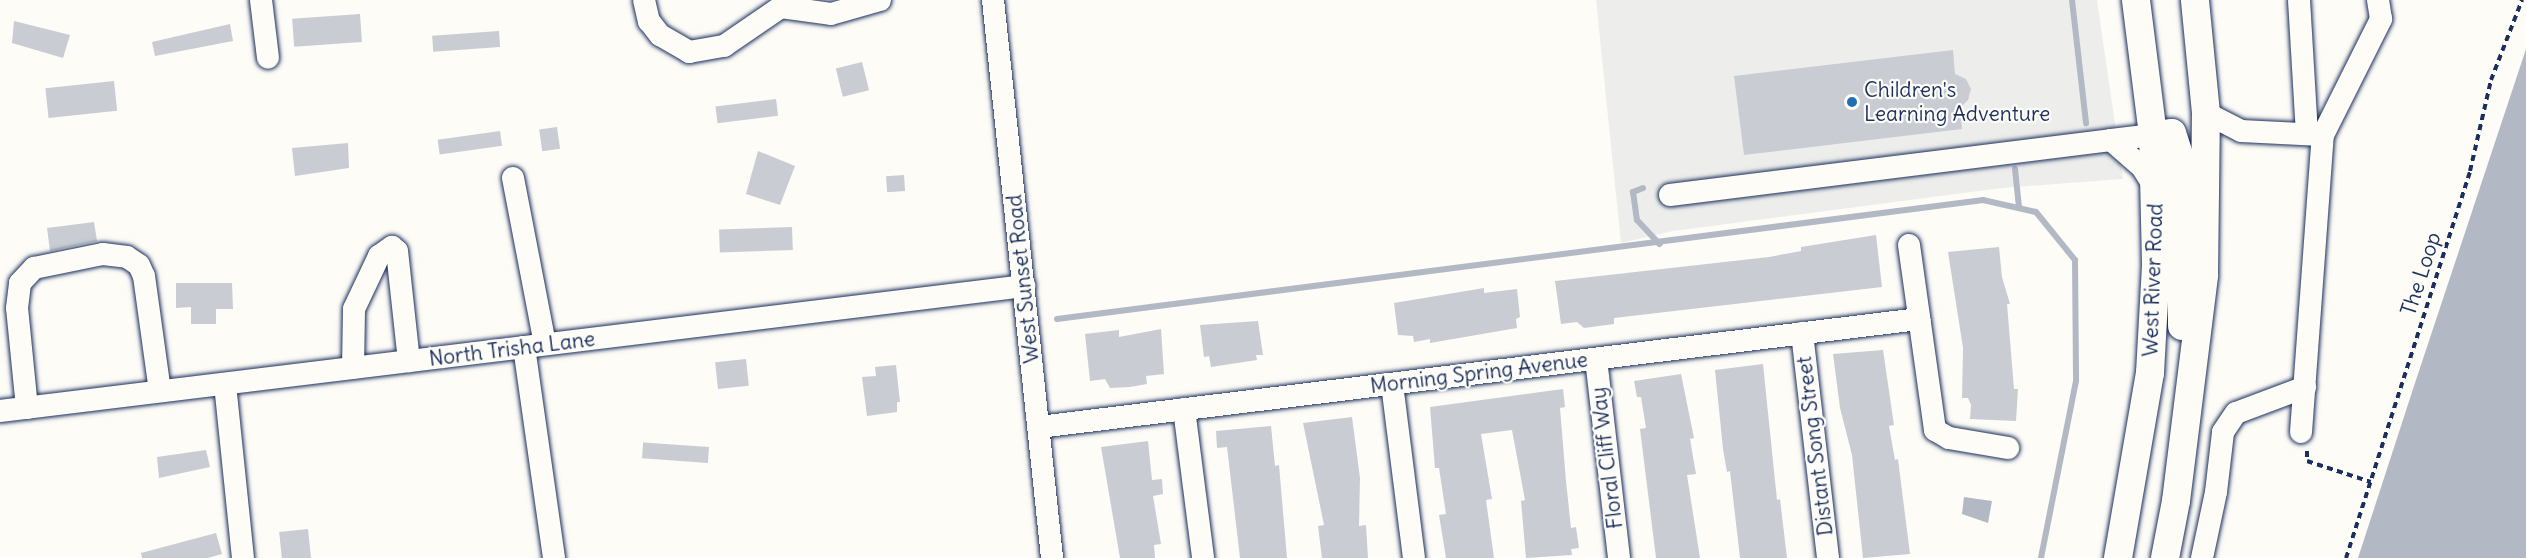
<!DOCTYPE html>
<style>
body{margin:0}
#map{position:relative;width:2526px;height:558px;overflow:hidden;background:#fdfcf7;font-family:Delius,sans-serif}
div>[style]{position:absolute}
.built>*{inset:0;background:#edeeec}
.water>*{inset:0;background:#b3b8c5}
.stream>*{height:6px;margin:-3px;padding:0 3px;transform-origin:3px;border-radius:3px;background:#b3b8c5}
.building>*{inset:0;background:#c9ccd3;transform-origin:0 0}
.path>*{height:4px;margin-top:-2px;transform-origin:0;background:repeating-linear-gradient(90deg,#1b2f5e 0 6px,transparent 0 10.5px)}
.roads{filter:drop-shadow(0 0 2px #1b2f5e) drop-shadow(0 0 2px #1b2f5e)}
.minor>*{height:22px;margin:-11px;padding:0 11px;transform-origin:11px;border-radius:11px;background:#fdfcf7}
.major>*{height:28px;margin:-14px;padding:0 14px;transform-origin:14px;border-radius:14px;background:#fdfcf7}
.dots>*{width:16px;height:16px;translate:-50% -50%;box-sizing:border-box;border:3px solid #fdfcf7;border-radius:50%}
span{translate:-50% -50%;white-space:nowrap;text-align:center;line-height:1.15;-webkit-text-stroke:4.5px #fdfcf7;paint-order:stroke}
.poi-label{font-size:21px;color:#1b2f5e}
.left{translate:0 -50%;text-align:left}
.street-label{font-size:21px;color:#1b2f5e}
</style>
<div id="map">
<div class="built">
<i style="clip-path:polygon(1596px 0,2097px 0,2123px 179px,2002px 188px,1673px 231px,1621px 243px)"></i>
</div>
<div class="water">
<i style="clip-path:polygon(2526px 49px,2526px 558px,2358px 558px,2414px 386px)"></i>
<i style="clip-path:polygon(1964px 497px,1992px 501px,1988px 523px,1962px 514px)"></i>
</div>
<div class="stream">
<i style="left:2072px;top:0;width:124px;rotate:83.5deg"></i>
<i style="left:2015px;top:169px;width:39px;rotate:84deg"></i>
<i style="left:1643px;top:188px;width:11px;rotate:158deg"></i>
<i style="left:1633px;top:192px;width:28px;rotate:82deg"></i>
<i style="left:1637px;top:220px;width:33px;rotate:47deg"></i>
<i style="left:1057px;top:319px;width:934px;rotate:-7.32deg"></i>
<i style="left:1983px;top:200px;width:54px;rotate:12.8deg"></i>
<i style="left:2036px;top:212px;width:62px;rotate:50.9deg"></i>
<i style="left:2075px;top:260px;width:121px;rotate:89.5deg"></i>
<i style="left:2076px;top:381px;width:180px;rotate:101.2deg"></i>
</div>
<div class="building">
<i style="left:360px;top:14px;width:28px;height:68px;rotate:86deg"></i>
<i style="clip-path:polygon(14px 21px,70px 35px,63px 58px,12px 43px)"></i>
<i style="clip-path:polygon(230px 24px,233px 41px,155px 56px,152px 42px)"></i>
<i style="left:499px;top:31px;width:16px;height:67px;rotate:86deg"></i>
<i style="clip-path:polygon(1953px 50px,1955px 74px,1966px 79px,1971px 89px,1968px 100px,1960px 108px,1962px 129px,1744px 155px,1734px 76px)"></i>
<i style="left:862px;top:62px;width:29px;height:27px;rotate:76deg"></i>
<i style="left:114px;top:81px;width:30px;height:69px;rotate:84deg"></i>
<i style="left:776px;top:99px;width:17px;height:61px;rotate:83deg"></i>
<i style="left:557px;top:127px;width:22px;height:18px;rotate:82deg"></i>
<i style="left:500px;top:131px;width:15px;height:63px;rotate:82deg"></i>
<i style="clip-path:polygon(348px 143px,349px 168px,295px 176px,292px 148px)"></i>
<i style="clip-path:polygon(758px 151px,795px 166px,780px 205px,746px 194px)"></i>
<i style="left:904px;top:175px;width:16px;height:18px;rotate:86deg"></i>
<i style="clip-path:polygon(94px 222px,97px 241px,50px 251px,47px 228px)"></i>
<i style="left:792px;top:227px;width:23px;height:73px;rotate:88deg"></i>
<i style="clip-path:polygon(1876px 235px,1882px 287px,1614px 318px,1614px 324px,1584px 328px,1577px 322px,1561px 324px,1555px 281px,1769px 257px,1801px 251px,1801px 247px)"></i>
<i style="clip-path:polygon(1999px 247px,2002px 277px,2010px 304px,2007px 304px,2010px 340px,2014px 389px,2018px 389px,2016px 421px,1970px 419px,1971px 405px,1968px 398px,1962px 398px,1963px 348px,1948px 252px)"></i>
<i style="clip-path:polygon(176px 283px,232px 283px,233px 309px,216px 309px,216px 324px,191px 324px,191px 307px,176px 308px)"></i>
<i style="clip-path:polygon(1484px 288px,1484px 293px,1517px 289px,1520px 317px,1516px 319px,1517px 328px,1430px 343px,1430px 339px,1414px 342px,1413px 336px,1398px 335px,1394px 303px)"></i>
<i style="clip-path:polygon(1258px 321px,1263px 355px,1256px 355px,1257px 360px,1211px 367px,1209px 356px,1204px 357px,1200px 325px)"></i>
<i style="clip-path:polygon(1161px 329px,1164px 374px,1146px 376px,1147px 384px,1130px 387px,1110px 388px,1105px 379px,1090px 381px,1085px 334px,1119px 330px,1119px 337px)"></i>
<i style="clip-path:polygon(1883px 350px,1894px 425px,1889px 426px,1895px 460px,1898px 459px,1910px 554px,1863px 558px,1852px 455px,1840px 408px,1833px 354px)"></i>
<i style="left:746px;top:359px;width:27px;height:31px;rotate:84deg"></i>
<i style="clip-path:polygon(1763px 364px,1777px 500px,1780px 499px,1787px 558px,1740px 558px,1730px 471px,1727px 472px,1723px 449px,1715px 370px)"></i>
<i style="clip-path:polygon(896px 365px,900px 402px,897px 402px,897px 412px,867px 416px,862px 377px,876px 376px,875px 367px)"></i>
<i style="clip-path:polygon(1681px 374px,1694px 438px,1690px 439px,1696px 474px,1687px 475px,1700px 558px,1656px 558px,1640px 429px,1646px 428px,1641px 397px,1637px 397px,1634px 381px)"></i>
<i style="clip-path:polygon(1563px 389px,1565px 407px,1560px 408px,1566px 481px,1571px 528px,1576px 527px,1579px 548px,1571px 549px,1572px 555px,1526px 558px,1521px 501px,1525px 500px,1512px 430px,1481px 434px,1492px 499px,1486px 500px,1494px 558px,1446px 558px,1439px 515px,1446px 514px,1439px 468px,1435px 468px,1430px 407px)"></i>
<i style="clip-path:polygon(1352px 417px,1360px 478px,1359px 526px,1366px 525px,1368px 558px,1322px 558px,1318px 526px,1324px 525px,1303px 423px)"></i>
<i style="clip-path:polygon(1271px 426px,1275px 466px,1279px 465px,1287px 558px,1240px 558px,1227px 447px,1217px 448px,1216px 431px)"></i>
<i style="clip-path:polygon(1148px 441px,1152px 480px,1162px 479px,1163px 494px,1153px 496px,1161px 544px,1154px 545px,1155px 558px,1120px 558px,1101px 447px)"></i>
<i style="left:709px;top:447px;width:16px;height:66px;rotate:94deg"></i>
<i style="clip-path:polygon(206px 450px,210px 467px,159px 478px,157px 457px)"></i>
<i style="left:308px;top:529px;width:29px;height:29px;rotate:84deg"></i>
<i style="clip-path:polygon(216px 533px,222px 554px,208px 558px,142px 558px,141px 553px)"></i>
</div>
<div class="path">
<i style="left:2307px;top:451px;width:10px;rotate:90deg"></i>
<i style="left:2307px;top:461px;width:67px;rotate:18.2deg"></i>
<i style="left:2346px;top:558px;width:406px;rotate:-72.2deg"></i>
<i style="left:2470px;top:171px;width:93px;rotate:-77deg"></i>
<i style="left:2491px;top:80px;width:86px;rotate:-68.8deg"></i>
</div>
<div class="roads">
<div class="minor">
<i style="left:261px;top:0;width:58px;rotate:83.1deg"></i>
<i style="left:644px;top:0;width:22px;rotate:77deg"></i>
<i style="left:649px;top:21px;width:18px;rotate:52deg"></i>
<i style="left:660px;top:35px;width:34px;rotate:30deg"></i>
<i style="left:689px;top:52px;width:36px;rotate:-10deg"></i>
<i style="left:724px;top:46px;width:69px;rotate:-34.4deg"></i>
<i style="left:781px;top:7px;width:50px;rotate:8deg"></i>
<i style="left:831px;top:14px;width:51px;rotate:-15.9deg"></i>
<i style="left:993px;top:0;width:561px;rotate:83.96deg"></i>
<i style="left:2299px;top:0;width:134px;rotate:86.6deg"></i>
<i style="left:2206px;top:113px;width:39px;rotate:27deg"></i>
<i style="left:2241px;top:131px;width:80px;rotate:2.9deg"></i>
<i style="left:2153px;top:135px;width:42px;rotate:173.2deg"></i>
<i style="left:2111px;top:140px;width:41px;rotate:41.1deg"></i>
<i style="left:2142px;top:167px;width:26px;rotate:58deg"></i>
<i style="left:513px;top:178px;width:169px;rotate:79.1deg"></i>
<i style="left:1670px;top:195px;width:444px;rotate:-7.1deg"></i>
<i style="left:1909px;top:245px;width:187px;rotate:82deg"></i>
<i style="left:1935px;top:430px;width:16px;rotate:30deg"></i>
<i style="left:1949px;top:438px;width:60px;rotate:9.6deg"></i>
<i style="left:1802px;top:333px;width:226px;rotate:83.4deg"></i>
<i style="left:524px;top:347px;width:213px;rotate:81.9deg"></i>
<i style="left:1596px;top:359px;width:200px;rotate:83.4deg"></i>
<i style="left:353px;top:368px;width:59px;rotate:-89deg"></i>
<i style="left:354px;top:309px;width:59px;rotate:-64.7deg"></i>
<i style="left:379px;top:256px;width:16px;rotate:-35deg"></i>
<i style="left:392px;top:247px;width:6px;rotate:39deg"></i>
<i style="left:397px;top:251px;width:111px;rotate:83.8deg"></i>
<i style="left:225px;top:384px;width:175px;rotate:84.1deg"></i>
<i style="left:1392px;top:384px;width:175px;rotate:82.8deg"></i>
<i style="left:27px;top:408px;width:100px;rotate:-95.7deg"></i>
<i style="left:17px;top:308px;width:25px;rotate:-83deg"></i>
<i style="left:20px;top:283px;width:21px;rotate:-47deg"></i>
<i style="left:34px;top:268px;width:70px;rotate:-11.5deg"></i>
<i style="left:103px;top:254px;width:24px;rotate:7deg"></i>
<i style="left:127px;top:257px;width:14px;rotate:34deg"></i>
<i style="left:139px;top:265px;width:12px;rotate:66deg"></i>
<i style="left:144px;top:276px;width:116px;rotate:82.1deg"></i>
<i style="left:1184px;top:409px;width:150px;rotate:82.7deg"></i>
<i style="left:0;top:411px;width:1032px;rotate:-6.96deg"></i>
<i style="left:1039px;top:427px;width:887px;rotate:-7deg"></i>
<i style="left:2301px;top:432px;width:298px;rotate:-85.8deg"></i>
<i style="left:2323px;top:135px;width:130px;rotate:-63.4deg"></i>
<i style="left:2381px;top:19px;width:19px;rotate:-99deg"></i>
<i style="left:2202px;top:558px;width:67px;rotate:-78deg"></i>
<i style="left:2216px;top:492px;width:60px;rotate:-83.3deg"></i>
<i style="left:2223px;top:432px;width:23px;rotate:-56deg"></i>
<i style="left:2236px;top:413px;width:74px;rotate:-20.6deg"></i>
</div>
<div class="major">
<i style="left:2153px;top:135px;width:19px;rotate:-6deg"></i>
<i style="left:2172px;top:133px;width:26px;rotate:72deg"></i>
<i style="left:2180px;top:158px;width:168px;rotate:89.3deg"></i>
<i style="left:2118px;top:558px;width:188px;rotate:-80.2deg"></i>
<i style="left:2150px;top:373px;width:109px;rotate:-86.8deg"></i>
<i style="left:2156px;top:264px;width:129px;rotate:-91.3deg"></i>
<i style="left:2153px;top:135px;width:136px;rotate:-97.2deg"></i>
<i style="left:2165px;top:558px;width:58px;rotate:-79.1deg"></i>
<i style="left:2176px;top:501px;width:228px;rotate:-82.9deg"></i>
<i style="left:2204px;top:275px;width:162px;rotate:-89.3deg"></i>
<i style="left:2206px;top:113px;width:114px;rotate:-95.6deg"></i>
</div>
</div>
<div class="dots">
<i style="left:1852px;top:102px;background:#1f6fb2"></i>
</div>
<div class="poi-label">
<span class="left" style="left:1864px;top:102px">Children's<br>Learning Adventure</span>
</div>
<div class="street-label">
<span style="left:2421px;top:274px;rotate:-72deg">The Loop</span>
<span style="left:1023px;top:279px;rotate:-96deg">West Sunset Road</span>
<span style="left:2153px;top:280px;rotate:-88deg">West River Road</span>
<span style="left:512px;top:349px;rotate:-7deg">North Trisha Lane</span>
<span style="left:1479px;top:373px;rotate:-7deg">Morning Spring Avenue</span>
<span style="left:1815px;top:446px;rotate:-97deg">Distant Song Street</span>
<span style="left:1607px;top:458px;rotate:-97deg">Floral Cliff Way</span>
</div>
</div>
